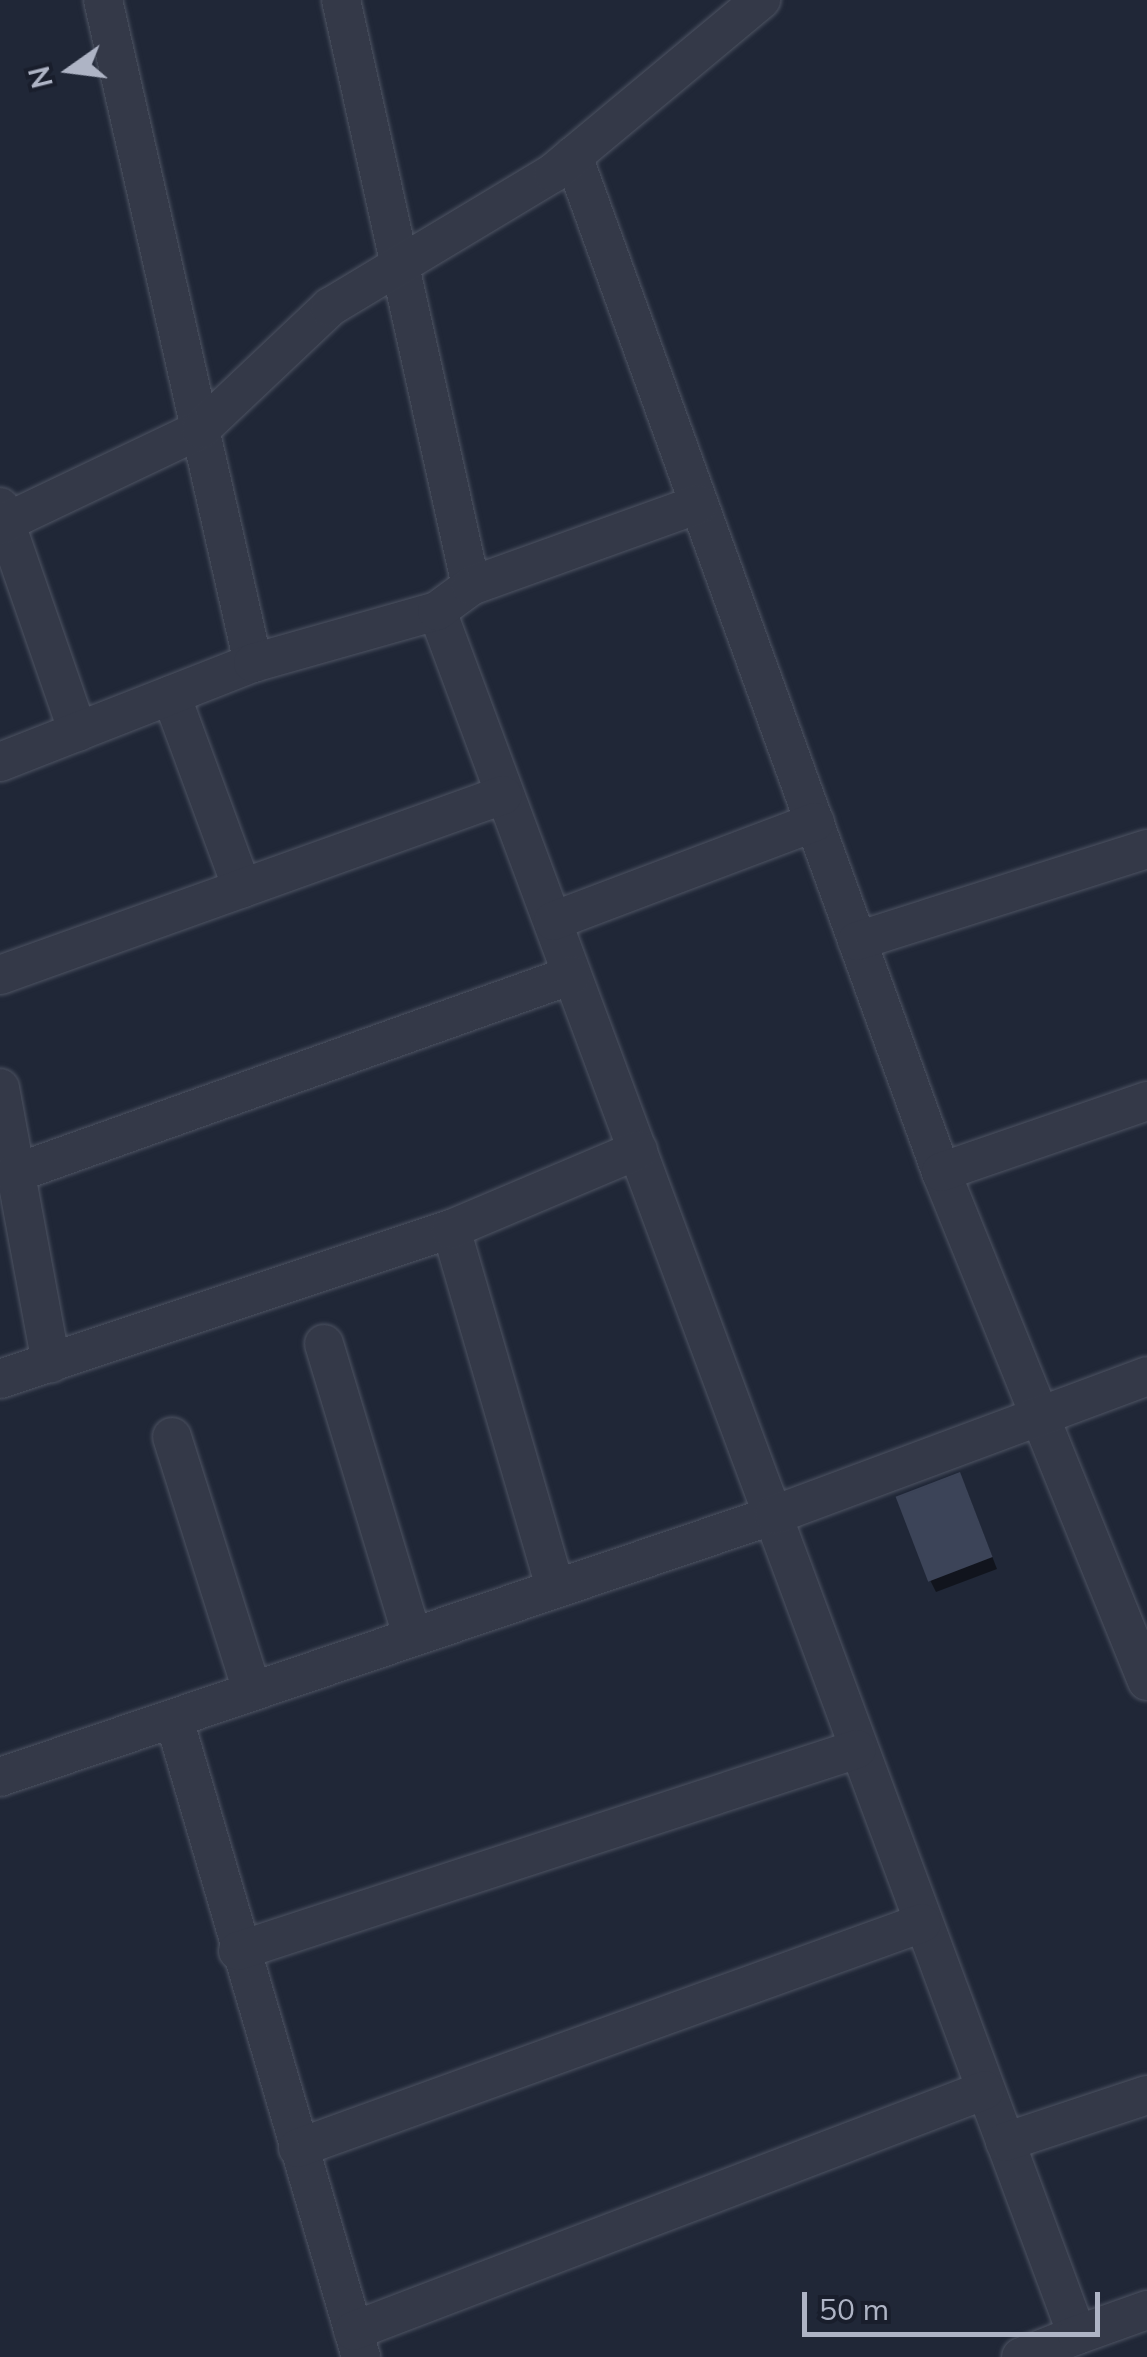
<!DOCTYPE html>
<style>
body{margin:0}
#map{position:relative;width:1147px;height:2357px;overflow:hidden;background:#202737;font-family:Mulish,sans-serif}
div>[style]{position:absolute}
.shadow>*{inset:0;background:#0007}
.building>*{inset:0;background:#3c4458;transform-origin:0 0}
.roads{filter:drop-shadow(0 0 2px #4e5463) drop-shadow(0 0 2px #4e5463)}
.street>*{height:38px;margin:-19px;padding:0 19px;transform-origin:19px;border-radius:19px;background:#343948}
span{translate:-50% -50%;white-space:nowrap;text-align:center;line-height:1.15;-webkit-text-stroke:9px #191e2c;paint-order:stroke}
.north{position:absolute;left:20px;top:20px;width:100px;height:100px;-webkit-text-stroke:8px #191e2c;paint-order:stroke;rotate:256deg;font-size:28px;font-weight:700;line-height:40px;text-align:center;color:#aeb4c5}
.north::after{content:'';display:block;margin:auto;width:35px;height:45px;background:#aeb4c5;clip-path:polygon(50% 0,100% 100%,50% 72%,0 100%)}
.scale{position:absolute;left:802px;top:2292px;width:298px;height:45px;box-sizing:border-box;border:5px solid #aeb4c5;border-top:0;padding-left:12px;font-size:30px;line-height:35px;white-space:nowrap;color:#aeb4c5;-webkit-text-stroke:8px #191e2c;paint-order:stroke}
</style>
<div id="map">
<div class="shadow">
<i style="clip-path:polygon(965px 1486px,997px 1569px,936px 1592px,930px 1580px)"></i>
</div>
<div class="building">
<i style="left:960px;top:1472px;width:91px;height:69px;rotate:69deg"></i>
</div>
<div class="roads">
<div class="street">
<i style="left:103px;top:0;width:680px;rotate:77.25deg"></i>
<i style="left:341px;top:0;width:600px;rotate:77.49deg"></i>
<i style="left:573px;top:156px;width:1081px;rotate:70.09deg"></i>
<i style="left:941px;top:1172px;width:549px;rotate:67.97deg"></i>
<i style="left:0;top:507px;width:238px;rotate:70.9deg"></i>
<i style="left:0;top:525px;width:223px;rotate:-25.5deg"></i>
<i style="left:201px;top:429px;width:178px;rotate:-43.4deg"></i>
<i style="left:330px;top:307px;width:260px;rotate:-31deg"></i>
<i style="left:553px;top:173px;width:271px;rotate:-39.8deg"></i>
<i style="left:437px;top:611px;width:1839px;rotate:69.63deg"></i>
<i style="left:1077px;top:2335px;width:60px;rotate:158.6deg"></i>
<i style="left:171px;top:695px;width:206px;rotate:69.8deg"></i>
<i style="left:0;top:762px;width:272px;rotate:-21.4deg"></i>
<i style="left:253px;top:663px;width:191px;rotate:-15.8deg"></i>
<i style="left:437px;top:611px;width:42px;rotate:-36.3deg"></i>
<i style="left:471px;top:586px;width:242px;rotate:-19.8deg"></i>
<i style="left:553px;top:921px;width:280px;rotate:-20.7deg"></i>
<i style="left:857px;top:941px;width:304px;rotate:-17.6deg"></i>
<i style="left:0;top:975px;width:534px;rotate:-19.69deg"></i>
<i style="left:0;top:1088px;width:280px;rotate:79.5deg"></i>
<i style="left:941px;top:1172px;width:218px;rotate:-19deg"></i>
<i style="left:13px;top:1174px;width:593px;rotate:-19.6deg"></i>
<i style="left:451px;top:1229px;width:373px;rotate:73.8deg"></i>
<i style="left:324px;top:1344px;width:305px;rotate:73.2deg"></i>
<i style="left:0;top:1379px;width:475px;rotate:-18.4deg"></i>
<i style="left:451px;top:1229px;width:203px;rotate:-22.9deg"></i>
<i style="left:172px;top:1437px;width:266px;rotate:72.5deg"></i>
<i style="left:174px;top:1719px;width:665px;rotate:73.66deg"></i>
<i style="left:0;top:1777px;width:817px;rotate:-18.7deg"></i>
<i style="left:774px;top:1515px;width:398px;rotate:-20.4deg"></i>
<i style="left:238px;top:1951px;width:651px;rotate:-18.07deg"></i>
<i style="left:1005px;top:2142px;width:150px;rotate:-18.3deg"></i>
<i style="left:298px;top:2148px;width:663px;rotate:-19.83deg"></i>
<i style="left:353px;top:2331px;width:676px;rotate:-20.87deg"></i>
<i style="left:1077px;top:2335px;width:74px;rotate:-19.7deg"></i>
</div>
</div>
<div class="north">N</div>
<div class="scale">50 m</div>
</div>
